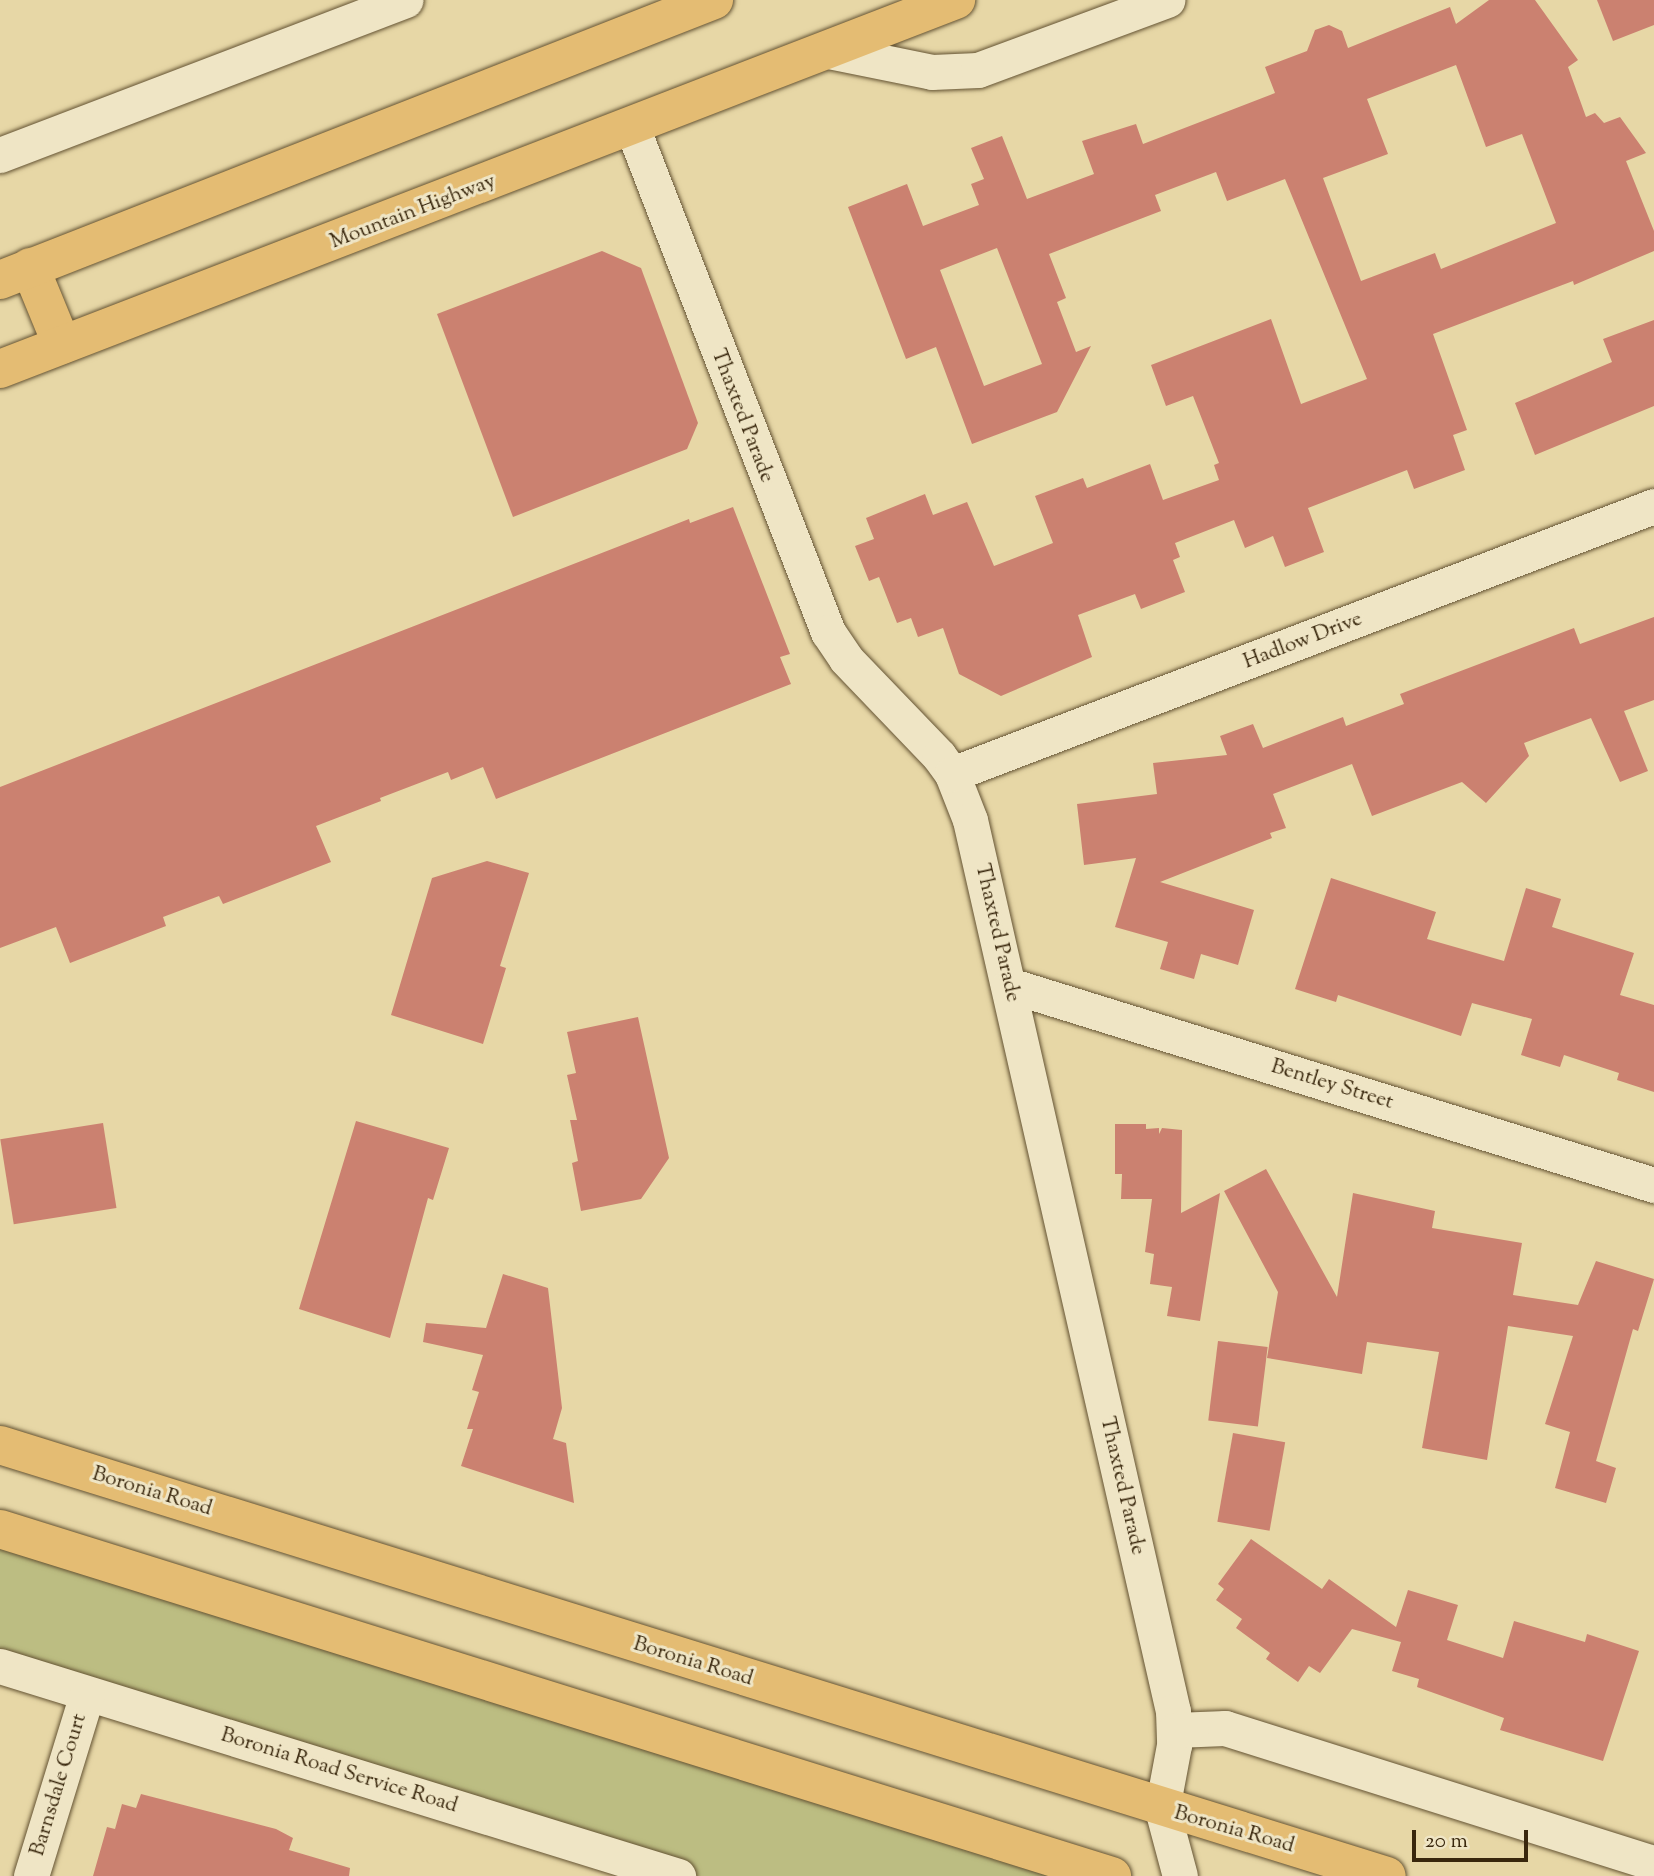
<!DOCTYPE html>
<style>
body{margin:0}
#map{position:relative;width:1654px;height:1876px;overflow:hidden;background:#e7d7a6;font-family:"Sorts Mill Goudy",serif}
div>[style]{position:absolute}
.green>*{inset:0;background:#bcbd82}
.building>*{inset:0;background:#cb8170;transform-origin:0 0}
.roads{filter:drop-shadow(0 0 2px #645333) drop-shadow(0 0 2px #645333)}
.minor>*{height:35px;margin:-17.5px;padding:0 17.5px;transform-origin:17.5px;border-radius:17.5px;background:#efe5c5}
.primary>*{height:38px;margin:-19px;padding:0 19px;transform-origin:19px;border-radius:19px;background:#e4bc73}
span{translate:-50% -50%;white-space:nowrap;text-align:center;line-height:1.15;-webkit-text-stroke:6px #efe5c5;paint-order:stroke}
.street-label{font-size:21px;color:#39270d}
.scale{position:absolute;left:1412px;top:1830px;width:116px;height:32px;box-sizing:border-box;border:4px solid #39270d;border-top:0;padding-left:9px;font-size:21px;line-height:24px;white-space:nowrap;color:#39270d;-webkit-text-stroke:5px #efe5c5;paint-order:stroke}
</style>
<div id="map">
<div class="green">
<i style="clip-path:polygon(0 1529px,1112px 1876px,678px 1876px,0 1666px)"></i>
</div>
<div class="building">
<i style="clip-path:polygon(evenodd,1489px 0,1535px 0,1578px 60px,1568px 67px,1586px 117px,1595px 113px,1604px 123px,1620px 117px,1646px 153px,1626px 161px,1654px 231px,1654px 251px,1574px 285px,1573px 281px,1433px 334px,1467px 430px,1453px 435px,1465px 470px,1414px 489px,1407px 470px,1308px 508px,1324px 552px,1285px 567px,1273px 536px,1245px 548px,1234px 520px,1175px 543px,1180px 557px,1173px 560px,1185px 592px,1141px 609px,1135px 594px,1078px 615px,1092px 657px,1001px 696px,959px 674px,943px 628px,918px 637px,911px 618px,897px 623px,879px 577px,869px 581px,855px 546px,874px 539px,866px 518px,925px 494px,933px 515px,967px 502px,994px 566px,1053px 543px,1035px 496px,1083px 478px,1087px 488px,1150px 464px,1163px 500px,1219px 480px,1214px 465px,1219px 463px,1193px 396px,1166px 406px,1151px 365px,1271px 319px,1301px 404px,1367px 379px,1285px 179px,1227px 201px,1216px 172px,1155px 195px,1161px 211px,1049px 254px,1066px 298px,1057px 302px,1076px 352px,1091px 346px,1057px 412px,972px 444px,936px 347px,906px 359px,848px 207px,907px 184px,923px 226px,979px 205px,971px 184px,984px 179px,971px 148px,1002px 136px,1027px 199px,1094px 174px,1082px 141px,1136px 124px,1143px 144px,1275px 93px,1265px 67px,1307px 51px,1315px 30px,1329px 25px,1342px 31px,1348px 48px,1450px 7px,1456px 24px,1489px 0,1456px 65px,1486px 147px,1522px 134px,1556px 223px,1441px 269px,1435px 253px,1361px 281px,1323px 178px,1388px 154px,1367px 99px,1456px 65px,1489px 0,997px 248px,1042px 364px,984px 386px,940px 270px,997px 248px)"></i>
<i style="clip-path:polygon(1597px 0,1654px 0,1654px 25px,1613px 41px)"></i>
<i style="clip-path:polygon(602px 251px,641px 268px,698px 423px,687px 449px,513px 517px,437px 314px)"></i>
<i style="clip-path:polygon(1654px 320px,1654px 406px,1535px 455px,1515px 403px,1612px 362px,1603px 339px)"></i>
<i style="clip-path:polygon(733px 507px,790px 654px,780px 657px,791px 684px,496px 799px,483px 767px,451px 780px,448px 772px,380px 798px,381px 801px,316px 826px,331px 862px,223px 904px,219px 896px,163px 917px,166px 926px,70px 963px,56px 927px,0 948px,0 787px,689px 519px,690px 523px)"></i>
<i style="clip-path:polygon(1654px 617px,1654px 700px,1624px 711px,1648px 771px,1620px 782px,1591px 718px,1524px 743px,1529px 756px,1486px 803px,1462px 782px,1372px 816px,1352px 764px,1273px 794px,1286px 828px,1270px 833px,1272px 838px,1160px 882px,1254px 910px,1238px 965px,1201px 954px,1194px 979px,1160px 969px,1168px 942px,1115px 927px,1136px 858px,1084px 865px,1077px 804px,1157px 794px,1153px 763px,1227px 755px,1220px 736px,1253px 724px,1263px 748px,1343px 717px,1346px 726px,1404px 704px,1400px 694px,1574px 628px,1580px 644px)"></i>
<i style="clip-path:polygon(487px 861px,529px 873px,500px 966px,506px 968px,483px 1044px,391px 1015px,432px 878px)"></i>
<i style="clip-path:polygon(1331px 878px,1436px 912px,1427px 939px,1504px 961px,1526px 888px,1561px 899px,1552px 927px,1634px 953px,1620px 995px,1654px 1005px,1654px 1092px,1617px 1080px,1619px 1073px,1564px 1055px,1560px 1067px,1521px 1055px,1532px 1019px,1472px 1003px,1461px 1036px,1338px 995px,1336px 1002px,1295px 989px)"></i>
<i style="clip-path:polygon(638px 1017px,669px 1158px,641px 1199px,581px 1211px,572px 1163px,578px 1161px,570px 1120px,577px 1120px,567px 1075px,576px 1073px,567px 1032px)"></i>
<i style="clip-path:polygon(356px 1121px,449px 1148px,433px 1200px,428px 1198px,390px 1338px,299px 1309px)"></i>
<i style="left:103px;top:1123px;width:86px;height:104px;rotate:81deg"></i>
<i style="clip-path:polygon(1115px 1124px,1146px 1124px,1146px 1129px,1159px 1128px,1159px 1134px,1162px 1128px,1182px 1130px,1181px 1213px,1220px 1193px,1200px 1321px,1167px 1316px,1172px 1287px,1150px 1284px,1154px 1254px,1145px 1252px,1152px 1199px,1121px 1199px,1122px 1174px,1115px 1174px)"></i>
<i style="clip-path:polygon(1266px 1169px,1337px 1297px,1353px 1193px,1435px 1211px,1432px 1228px,1522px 1243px,1513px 1295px,1578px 1305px,1596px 1261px,1654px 1279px,1638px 1331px,1633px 1329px,1596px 1461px,1616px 1468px,1606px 1503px,1555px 1488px,1570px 1432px,1545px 1424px,1573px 1336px,1508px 1326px,1487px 1460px,1422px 1448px,1439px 1352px,1367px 1342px,1362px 1374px,1267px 1358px,1278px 1292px,1224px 1191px)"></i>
<i style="clip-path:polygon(503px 1274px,548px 1288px,562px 1408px,553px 1439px,566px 1443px,574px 1503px,461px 1466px,473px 1429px,467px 1429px,479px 1392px,472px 1390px,483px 1355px,423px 1342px,426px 1323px,486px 1328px)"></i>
<i style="left:1218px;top:1341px;width:50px;height:80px;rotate:7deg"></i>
<i style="left:1233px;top:1433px;width:53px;height:90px;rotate:10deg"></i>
<i style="clip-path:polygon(1251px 1539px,1322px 1589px,1329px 1579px,1396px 1627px,1408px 1590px,1458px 1605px,1447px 1640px,1503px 1658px,1514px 1621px,1585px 1642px,1587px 1634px,1639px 1651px,1603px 1761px,1500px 1730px,1504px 1718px,1417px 1687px,1419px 1679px,1392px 1671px,1401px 1642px,1352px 1629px,1320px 1673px,1309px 1666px,1298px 1682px,1266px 1659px,1270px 1653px,1236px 1628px,1242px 1619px,1216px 1600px,1224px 1589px,1218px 1584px)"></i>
<i style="clip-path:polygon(141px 1794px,276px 1829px,293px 1838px,289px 1850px,350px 1868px,349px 1876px,93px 1876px,107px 1827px,115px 1829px,122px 1804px,136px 1808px)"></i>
</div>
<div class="roads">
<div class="minor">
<i style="left:824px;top:50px;width:110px;rotate:11.5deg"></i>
<i style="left:932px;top:72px;width:46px;rotate:-2.5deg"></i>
<i style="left:978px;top:70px;width:202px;rotate:-20.3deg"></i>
<i style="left:632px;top:127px;width:542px;rotate:68.79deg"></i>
<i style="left:828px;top:632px;width:32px;rotate:56deg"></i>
<i style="left:846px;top:659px;width:134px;rotate:46.2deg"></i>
<i style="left:939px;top:756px;width:22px;rotate:54deg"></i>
<i style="left:952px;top:774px;width:49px;rotate:68.6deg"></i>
<i style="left:970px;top:820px;width:914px;rotate:77.17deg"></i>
<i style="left:1173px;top:1711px;width:34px;rotate:88deg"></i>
<i style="left:1174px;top:1745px;width:65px;rotate:100.6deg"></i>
<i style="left:1162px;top:1809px;width:69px;rotate:75deg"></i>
<i style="left:0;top:155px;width:434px;rotate:-20.9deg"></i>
<i style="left:952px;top:774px;width:751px;rotate:-20.9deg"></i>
<i style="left:1009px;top:985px;width:675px;rotate:17.23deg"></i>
<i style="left:0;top:1666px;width:710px;rotate:17.21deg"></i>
<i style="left:1175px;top:1730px;width:50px;rotate:-2.3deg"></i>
<i style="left:1225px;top:1728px;width:450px;rotate:17.5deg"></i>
<i style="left:31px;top:1876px;width:190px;rotate:-72.9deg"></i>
</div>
<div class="primary">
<i style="left:30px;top:267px;width:84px;rotate:67.7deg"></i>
<i style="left:0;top:280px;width:767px;rotate:-21.41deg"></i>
<i style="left:0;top:369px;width:1025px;rotate:-21.11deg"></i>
<i style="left:0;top:1445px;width:1452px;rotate:17.26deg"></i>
<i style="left:0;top:1529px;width:1165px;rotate:17.33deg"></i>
</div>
</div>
<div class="street-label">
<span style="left:413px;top:212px;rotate:-21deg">Mountain Highway</span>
<span style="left:742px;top:416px;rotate:69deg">Thaxted Parade</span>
<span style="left:1303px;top:641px;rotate:-21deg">Hadlow Drive</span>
<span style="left:997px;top:933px;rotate:77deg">Thaxted Parade</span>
<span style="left:1332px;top:1085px;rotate:17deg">Bentley Street</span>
<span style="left:1122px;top:1486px;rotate:77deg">Thaxted Parade</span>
<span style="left:152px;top:1492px;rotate:17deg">Boronia Road</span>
<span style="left:693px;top:1662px;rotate:17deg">Boronia Road</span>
<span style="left:339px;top:1771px;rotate:17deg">Boronia Road Service Road</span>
<span style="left:59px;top:1785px;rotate:-73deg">Barnsdale Court</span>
<span style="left:1234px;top:1830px;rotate:16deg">Boronia Road</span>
</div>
<div class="scale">20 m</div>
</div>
